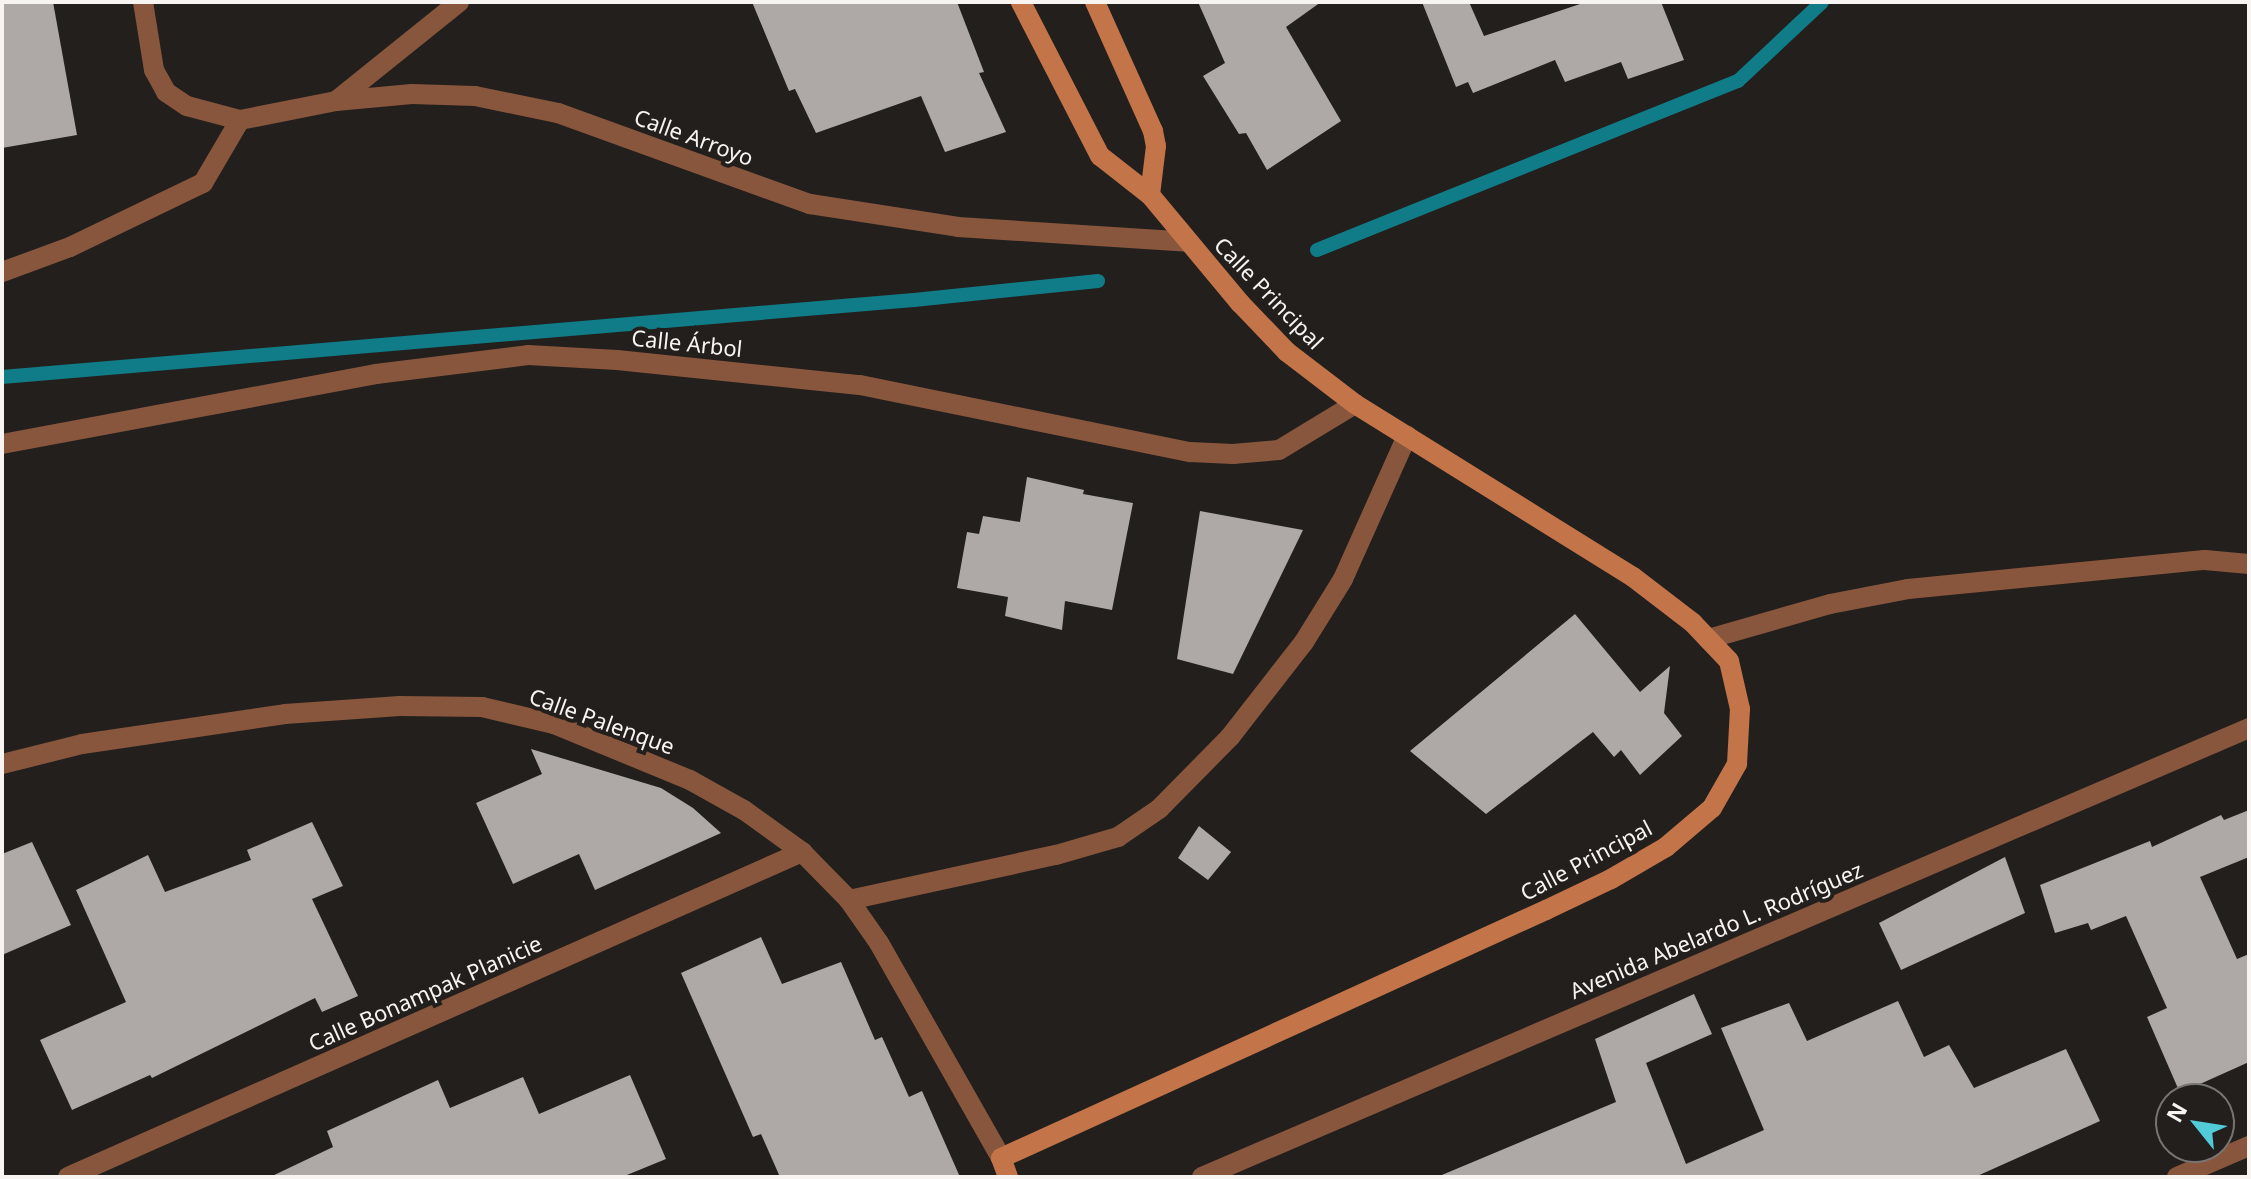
<!DOCTYPE html>
<meta charset="utf-8">
<style>
body{margin:0}
#map{position:relative;width:2251px;height:1179px;overflow:hidden;background:#231f1d;font-family:"Noto Sans",sans-serif}
div>[style]{position:absolute}
.stream>*{height:14px;margin:-7px;padding:0 7px;transform-origin:7px;border-radius:7px;background:#107c87}
.building>*{inset:0;background:#aea9a6}
.lane>*{height:20px;margin:-10px;padding:0 10px;transform-origin:10px;border-radius:10px;background:#88563c}
.street>*{height:20px;margin:-10px;padding:0 10px;transform-origin:10px;border-radius:10px;background:#88563c}
.secondary>*{height:20px;margin:-10px;padding:0 10px;transform-origin:10px;border-radius:10px;background:#c37448}
span{translate:-50% -50%;white-space:nowrap;text-align:center;line-height:1.15;-webkit-text-stroke:8px #231f1d;paint-order:stroke}
.street-label{font-size:22px;color:#f7f4f2}
.frame{position:absolute;inset:0;border:4px solid #f7f4f2;pointer-events:none}
.north{position:absolute;left:2155px;top:1083px;width:80px;height:80px;box-sizing:border-box;background:#231f1d;border:2px solid #787472;border-radius:50%;rotate:300deg;font-size:22px;font-weight:700;line-height:32px;text-align:center;color:#f7f4f2}
.north::after{content:'';display:block;margin:auto;width:28px;height:36px;background:#52cbd9;clip-path:polygon(50% 0,100% 100%,50% 72%,0 100%)}
</style>
<div id="map">
<div class="stream">
<i style="left:1317px;top:250px;width:454px;rotate:-21.9deg"></i>
<i style="left:1738px;top:81px;width:115px;rotate:-43.2deg"></i>
<i style="left:2px;top:377px;width:915px;rotate:-4.83deg"></i>
<i style="left:914px;top:300px;width:185px;rotate:-5.9deg"></i>
</div>
<div class="building">
<i style="clip-path:polygon(2px 2px,53px 2px,77px 135px,2px 148px)"></i>
<i style="clip-path:polygon(752px 2px,957px 2px,984px 72px,979px 73px,1006px 132px,945px 152px,921px 96px,816px 133px,795px 89px,789px 91px)"></i>
<i style="clip-path:polygon(1198px 2px,1321px 2px,1286px 27px,1341px 121px,1267px 170px,1246px 133px,1239px 134px,1203px 76px,1225px 63px)"></i>
<i style="clip-path:polygon(1422px 2px,1469px 2px,1484px 36px,1586px 2px,1661px 2px,1684px 60px,1628px 79px,1621px 62px,1565px 82px,1555px 60px,1473px 93px,1468px 82px,1456px 87px)"></i>
<i style="clip-path:polygon(1027px 477px,1084px 490px,1083px 494px,1133px 503px,1112px 610px,1065px 601px,1062px 630px,1005px 616px,1008px 597px,957px 588px,967px 532px,979px 534px,983px 516px,1020px 522px)"></i>
<i style="clip-path:polygon(1200px 511px,1303px 530px,1233px 674px,1177px 659px)"></i>
<i style="clip-path:polygon(1575px 614px,1640px 692px,1670px 666px,1664px 713px,1682px 736px,1640px 775px,1621px 750px,1614px 757px,1593px 732px,1486px 814px,1410px 751px)"></i>
<i style="clip-path:polygon(531px 749px,661px 788px,693px 808px,721px 833px,595px 890px,579px 854px,513px 884px,476px 803px,542px 774px)"></i>
<i style="clip-path:polygon(2249px 810px,2249px 857px,2200px 877px,2237px 959px,2249px 954px,2249px 1062px,2180px 1093px,2147px 1017px,2167px 1008px,2126px 916px,2091px 930px,2088px 923px,2055px 933px,2040px 885px,2150px 841px,2152px 847px,2221px 815px,2224px 820px)"></i>
<i style="clip-path:polygon(312px 822px,343px 886px,312px 899px,358px 996px,322px 1012px,315px 998px,152px 1078px,150px 1075px,72px 1110px,40px 1040px,126px 1002px,76px 890px,148px 855px,165px 892px,251px 860px,247px 850px)"></i>
<i style="clip-path:polygon(1199px 826px,1231px 852px,1208px 880px,1178px 858px)"></i>
<i style="clip-path:polygon(32px 842px,71px 925px,2px 955px,2px 854px)"></i>
<i style="clip-path:polygon(2005px 857px,2025px 913px,1901px 970px,1879px 923px)"></i>
<i style="clip-path:polygon(761px 937px,782px 984px,841px 962px,875px 1040px,882px 1037px,909px 1097px,922px 1091px,960px 1177px,780px 1177px,761px 1134px,753px 1137px,681px 973px)"></i>
<i style="clip-path:polygon(1694px 994px,1712px 1034px,1646px 1063px,1686px 1164px,1764px 1130px,1721px 1028px,1789px 1003px,1807px 1041px,1898px 1001px,1924px 1057px,1949px 1045px,1974px 1088px,2066px 1049px,2100px 1121px,1975px 1177px,1437px 1177px,1616px 1102px,1595px 1039px)"></i>
<i style="clip-path:polygon(630px 1075px,666px 1159px,622px 1177px,270px 1177px,333px 1147px,327px 1131px,438px 1080px,450px 1108px,523px 1077px,539px 1114px)"></i>
</div>
<div class="lane">
<i style="left:1708px;top:639px;width:127px;rotate:-16deg"></i>
<i style="left:1830px;top:604px;width:79px;rotate:-10.9deg"></i>
<i style="left:1908px;top:589px;width:298px;rotate:-5.6deg"></i>
<i style="left:2205px;top:560px;width:44px;rotate:5.2deg"></i>
</div>
<div class="street">
<i style="left:143px;top:2px;width:69px;rotate:80.8deg"></i>
<i style="left:154px;top:70px;width:25px;rotate:61deg"></i>
<i style="left:166px;top:92px;width:25px;rotate:34deg"></i>
<i style="left:187px;top:106px;width:55px;rotate:14.8deg"></i>
<i style="left:240px;top:120px;width:98px;rotate:-11.2deg"></i>
<i style="left:336px;top:101px;width:76px;rotate:-5.3deg"></i>
<i style="left:412px;top:94px;width:63px;rotate:1.8deg"></i>
<i style="left:475px;top:96px;width:85px;rotate:11.6deg"></i>
<i style="left:558px;top:113px;width:268px;rotate:19.9deg"></i>
<i style="left:810px;top:204px;width:150px;rotate:8.8deg"></i>
<i style="left:958px;top:227px;width:230px;rotate:3.7deg"></i>
<i style="left:336px;top:101px;width:158px;rotate:-38.8deg"></i>
<i style="left:2px;top:272px;width:72px;rotate:-20.2deg"></i>
<i style="left:70px;top:247px;width:148px;rotate:-25.7deg"></i>
<i style="left:203px;top:183px;width:73px;rotate:-59.6deg"></i>
<i style="left:2px;top:444px;width:380px;rotate:-10.6deg"></i>
<i style="left:376px;top:374px;width:153px;rotate:-7.1deg"></i>
<i style="left:528px;top:355px;width:89px;rotate:3.2deg"></i>
<i style="left:617px;top:360px;width:244px;rotate:5.9deg"></i>
<i style="left:860px;top:385px;width:337px;rotate:11.5deg"></i>
<i style="left:1190px;top:452px;width:43px;rotate:2.7deg"></i>
<i style="left:1233px;top:454px;width:46px;rotate:-5deg"></i>
<i style="left:1279px;top:450px;width:89px;rotate:-31.2deg"></i>
<i style="left:2px;top:764px;width:82px;rotate:-14deg"></i>
<i style="left:82px;top:744px;width:205px;rotate:-8.4deg"></i>
<i style="left:285px;top:714px;width:115px;rotate:-4deg"></i>
<i style="left:400px;top:706px;width:82px;rotate:0.7deg"></i>
<i style="left:482px;top:707px;width:74px;rotate:13.3deg"></i>
<i style="left:554px;top:724px;width:147px;rotate:22.4deg"></i>
<i style="left:690px;top:780px;width:62px;rotate:29.1deg"></i>
<i style="left:744px;top:810px;width:72px;rotate:35.9deg"></i>
<i style="left:802px;top:852px;width:67px;rotate:45.6deg"></i>
<i style="left:849px;top:900px;width:52px;rotate:55.1deg"></i>
<i style="left:879px;top:943px;width:247px;rotate:60.4deg"></i>
<i style="left:849px;top:900px;width:212px;rotate:-12.3deg"></i>
<i style="left:1056px;top:855px;width:65px;rotate:-16.2deg"></i>
<i style="left:1118px;top:837px;width:50px;rotate:-34.3deg"></i>
<i style="left:1159px;top:809px;width:101px;rotate:-45.4deg"></i>
<i style="left:1230px;top:737px;width:120px;rotate:-52.1deg"></i>
<i style="left:1304px;top:642px;width:74px;rotate:-58.2deg"></i>
<i style="left:1343px;top:579px;width:157px;rotate:-65.9deg"></i>
<i style="left:68px;top:1177px;width:803px;rotate:-23.88deg"></i>
<i style="left:1202px;top:1177px;width:1139px;rotate:-23.21deg"></i>
<i style="left:2177px;top:1177px;width:78px;rotate:-23.3deg"></i>
</div>
<div class="secondary">
<i style="left:1095px;top:2px;width:141px;rotate:65.8deg"></i>
<i style="left:1153px;top:131px;width:15px;rotate:79deg"></i>
<i style="left:1156px;top:146px;width:49px;rotate:97deg"></i>
<i style="left:1008px;top:1177px;width:20px;rotate:-110deg"></i>
<i style="left:1001px;top:1158px;width:599px;rotate:-24.47deg"></i>
<i style="left:1546px;top:910px;width:72px;rotate:-25.5deg"></i>
<i style="left:1611px;top:879px;width:64px;rotate:-30.2deg"></i>
<i style="left:1666px;top:847px;width:60px;rotate:-40.3deg"></i>
<i style="left:1712px;top:808px;width:51px;rotate:-60.4deg"></i>
<i style="left:1737px;top:764px;width:55px;rotate:-86.9deg"></i>
<i style="left:1740px;top:709px;width:49px;rotate:-102.9deg"></i>
<i style="left:1729px;top:661px;width:52px;rotate:-133.5deg"></i>
<i style="left:1693px;top:623px;width:76px;rotate:-142.5deg"></i>
<i style="left:1633px;top:577px;width:327px;rotate:-148.1deg"></i>
<i style="left:1355px;top:404px;width:86px;rotate:-142.6deg"></i>
<i style="left:1287px;top:352px;width:68px;rotate:-133.8deg"></i>
<i style="left:1240px;top:303px;width:141px;rotate:-129.8deg"></i>
<i style="left:1150px;top:195px;width:63px;rotate:-142deg"></i>
<i style="left:1100px;top:156px;width:173px;rotate:-117.2deg"></i>
</div>
<div class="street-label">
<span style="left:694px;top:137px;rotate:20deg">Calle Arroyo</span>
<span style="left:1269px;top:293px;rotate:46deg">Calle Principal</span>
<span style="left:687px;top:343px;rotate:6deg">Calle Árbol</span>
<span style="left:602px;top:721px;rotate:20deg">Calle Palenque</span>
<span style="left:1586px;top:860px;rotate:-28deg">Calle Principal</span>
<span style="left:1716px;top:930px;rotate:-23deg">Avenida Abelardo L. Rodríguez</span>
<span style="left:425px;top:993px;rotate:-24deg">Calle Bonampak Planicie</span>
</div>
<div class="frame"></div>
<div class="north">N</div>
</div>
